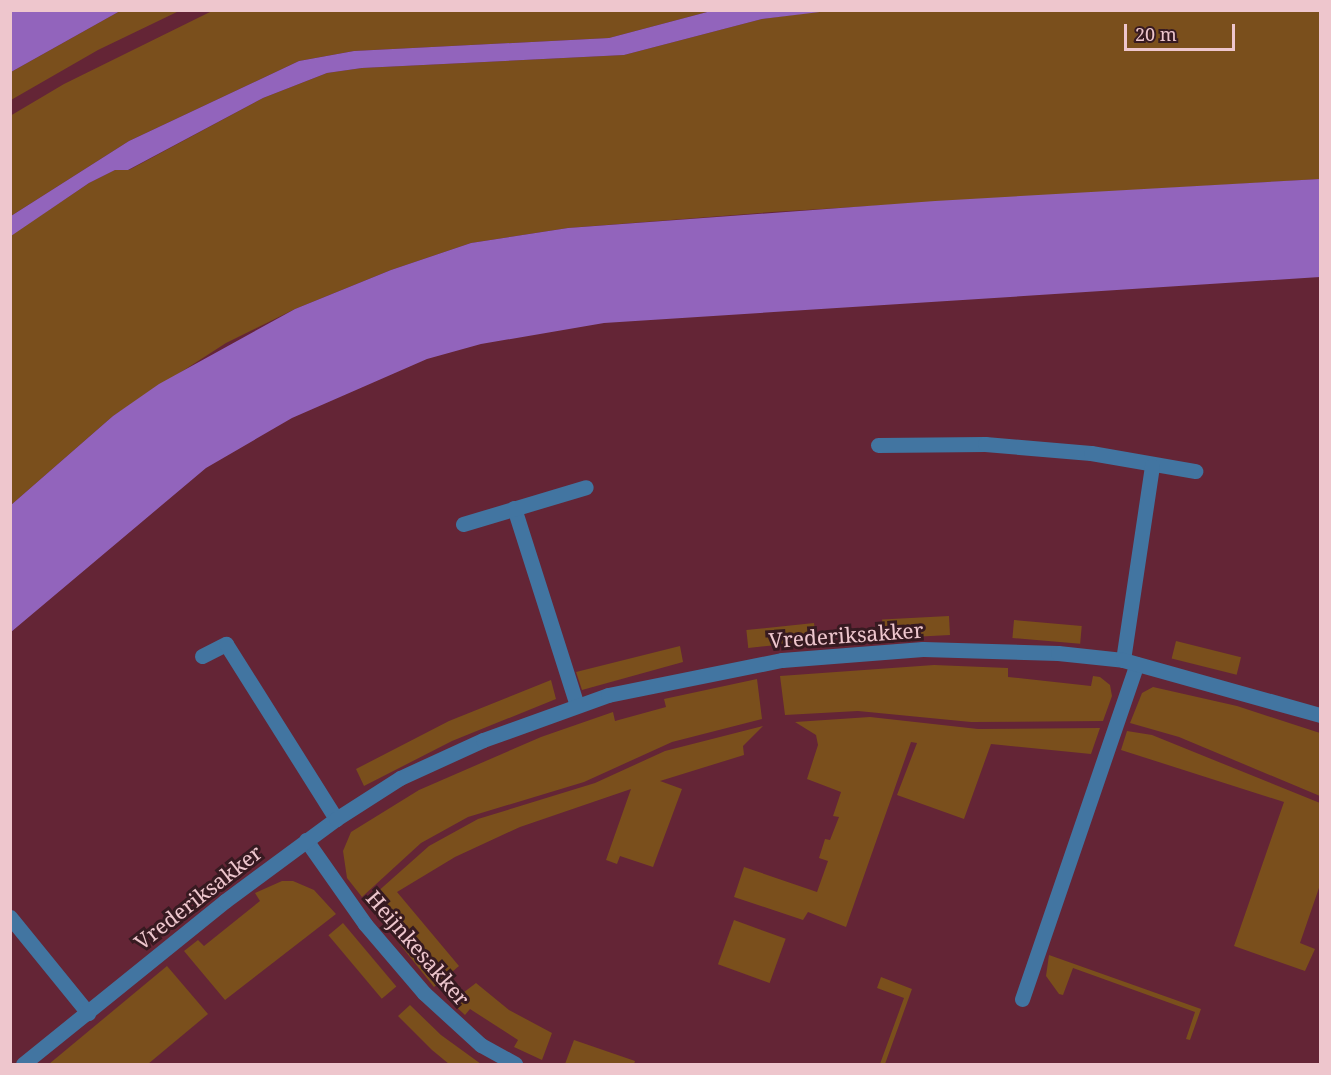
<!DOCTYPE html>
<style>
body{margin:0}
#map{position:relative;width:1331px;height:1075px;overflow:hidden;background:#642536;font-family:"Noto Serif",serif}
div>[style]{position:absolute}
.green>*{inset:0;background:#7a4f1c;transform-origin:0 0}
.water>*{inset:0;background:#9264bc}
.minor>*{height:15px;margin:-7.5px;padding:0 7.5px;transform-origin:7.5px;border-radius:7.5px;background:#4275a1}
span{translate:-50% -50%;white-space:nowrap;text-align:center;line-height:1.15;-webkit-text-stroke:6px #371a21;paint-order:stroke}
.street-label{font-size:21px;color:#eec6cd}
.frame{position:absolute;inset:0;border:12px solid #eec6cd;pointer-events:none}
.scale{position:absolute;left:1124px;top:24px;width:111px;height:27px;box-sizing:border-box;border:3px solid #eec6cd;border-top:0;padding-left:8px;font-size:18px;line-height:21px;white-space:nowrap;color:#eec6cd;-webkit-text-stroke:4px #371a21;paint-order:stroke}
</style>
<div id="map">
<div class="green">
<i style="clip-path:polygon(829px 10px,1320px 11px,1320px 179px,772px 212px,568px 228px,471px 243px,391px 270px,295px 309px,226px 343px,113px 416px,11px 505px,10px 236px,89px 183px,115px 170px,129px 170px,263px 98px,327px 73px,362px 68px,624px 55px,762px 19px)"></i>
<i style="clip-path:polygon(120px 11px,179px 11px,98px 50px,11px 100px,11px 72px)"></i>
<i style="clip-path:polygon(212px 11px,711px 11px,609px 38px,354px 51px,299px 61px,129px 141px,11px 216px,10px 116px,64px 84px)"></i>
<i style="left:949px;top:616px;width:19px;height:67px;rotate:87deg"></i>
<i style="left:1014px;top:620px;width:68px;height:18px;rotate:5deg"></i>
<i style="left:814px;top:623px;width:18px;height:68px;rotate:84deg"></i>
<i style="left:1176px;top:641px;width:67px;height:18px;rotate:14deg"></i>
<i style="clip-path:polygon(680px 646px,683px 662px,582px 690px,576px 672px)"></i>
<i style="clip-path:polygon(934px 665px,1008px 668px,1008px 677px,1091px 686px,1093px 676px,1100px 677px,1110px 685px,1112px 696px,1103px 721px,971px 722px,858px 711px,785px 715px,780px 676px)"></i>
<i style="clip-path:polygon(757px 679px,762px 719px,672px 742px,584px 782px,468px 817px,421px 843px,362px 897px,347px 878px,343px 851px,351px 832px,419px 790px,541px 737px,613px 712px,615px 721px,666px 707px,664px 699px)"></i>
<i style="clip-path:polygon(551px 680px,556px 699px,452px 741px,364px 786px,356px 769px,449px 721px)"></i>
<i style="clip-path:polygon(1153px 687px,1237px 706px,1320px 733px,1320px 796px,1179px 737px,1130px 723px,1142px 693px)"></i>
<i style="clip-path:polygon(870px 717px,978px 729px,1100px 728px,1091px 754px,991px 744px,964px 819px,897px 795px,917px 743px,911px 742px,846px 927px,808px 912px,803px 920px,734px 897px,744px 867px,817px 892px,828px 861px,819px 858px,825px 839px,830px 840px,839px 817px,833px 816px,841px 792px,807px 779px,818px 745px,816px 735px,795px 722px)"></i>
<i style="clip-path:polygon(763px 726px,743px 746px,744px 755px,660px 781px,682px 789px,653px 867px,620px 856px,617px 864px,606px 860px,631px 789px,520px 827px,455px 857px,397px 892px,459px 966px,434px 987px,366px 902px,429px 846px,478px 819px,595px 783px,665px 751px)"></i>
<i style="clip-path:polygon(1127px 731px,1152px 735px,1320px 803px,1320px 885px,1300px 943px,1315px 949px,1305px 971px,1234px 946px,1284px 802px,1121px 750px)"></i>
<i style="clip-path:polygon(282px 881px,293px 881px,314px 890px,336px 914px,225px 1000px,184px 951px,198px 940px,204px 946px,260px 901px,255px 893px)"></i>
<i style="left:734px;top:920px;width:55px;height:47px;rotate:20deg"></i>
<i style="left:343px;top:923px;width:83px;height:19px;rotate:50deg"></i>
<i style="clip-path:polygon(1049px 955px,1201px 1009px,1190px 1040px,1186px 1039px,1195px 1012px,1073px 968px,1063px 995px,1059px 994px,1046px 976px)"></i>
<i style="clip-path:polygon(167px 966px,208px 1014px,148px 1064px,49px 1064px)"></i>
<i style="clip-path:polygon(881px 977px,912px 989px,885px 1064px,880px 1064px,904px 998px,877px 988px)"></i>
<i style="clip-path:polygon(476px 983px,509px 1010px,552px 1033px,542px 1060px,514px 1047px,518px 1040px,470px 1009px,465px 1015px,451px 1002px)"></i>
<i style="clip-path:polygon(410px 1005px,441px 1035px,481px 1064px,449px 1064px,432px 1050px,398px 1016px)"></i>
<i style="clip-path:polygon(574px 1040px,635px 1061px,634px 1064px,565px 1064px)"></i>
</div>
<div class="water">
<i style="clip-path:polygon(11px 10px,120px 10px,120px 11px,11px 72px)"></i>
<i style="clip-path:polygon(711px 11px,828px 11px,762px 19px,624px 55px,362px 68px,327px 73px,263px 98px,128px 170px,115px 170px,89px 183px,11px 236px,11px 216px,129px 141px,299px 61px,354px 51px,609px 38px)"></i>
<i style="clip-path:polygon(1320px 179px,1320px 277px,604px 323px,481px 344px,427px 359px,292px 418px,206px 468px,11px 632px,11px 505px,113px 416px,159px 384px,295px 309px,391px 270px,471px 243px,568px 228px,935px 201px)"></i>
</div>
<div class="minor">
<i style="left:878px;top:445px;width:107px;rotate:-0.5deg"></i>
<i style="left:985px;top:444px;width:106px;rotate:4.9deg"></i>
<i style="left:1091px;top:453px;width:106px;rotate:9.8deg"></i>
<i style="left:514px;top:508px;width:207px;rotate:72.3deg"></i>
<i style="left:463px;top:524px;width:128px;rotate:-16.7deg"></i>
<i style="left:202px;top:656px;width:27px;rotate:-27deg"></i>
<i style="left:226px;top:644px;width:207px;rotate:57.8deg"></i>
<i style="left:1123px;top:660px;width:196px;rotate:-81.5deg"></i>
<i style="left:306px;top:840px;width:103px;rotate:54.9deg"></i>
<i style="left:365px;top:924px;width:91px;rotate:49.5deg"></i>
<i style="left:424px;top:993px;width:77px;rotate:42.4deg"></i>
<i style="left:481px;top:1045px;width:39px;rotate:29deg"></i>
<i style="left:10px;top:917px;width:124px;rotate:50.9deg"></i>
<i style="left:1022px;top:999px;width:354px;rotate:-71.1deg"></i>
<i style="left:23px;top:1064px;width:260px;rotate:-38.9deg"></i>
<i style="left:225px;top:901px;width:138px;rotate:-36.5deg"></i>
<i style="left:336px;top:819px;width:76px;rotate:-32.6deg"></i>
<i style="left:400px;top:778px;width:91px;rotate:-24.6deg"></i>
<i style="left:483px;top:740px;width:133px;rotate:-19.8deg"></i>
<i style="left:608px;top:695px;width:177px;rotate:-11.4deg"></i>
<i style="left:782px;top:660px;width:141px;rotate:-4.5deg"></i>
<i style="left:923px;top:649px;width:135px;rotate:1.7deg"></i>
<i style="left:1058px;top:653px;width:65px;rotate:6.1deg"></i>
<i style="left:1123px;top:660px;width:205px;rotate:15.6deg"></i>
</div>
<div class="street-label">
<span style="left:846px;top:635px;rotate:-4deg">Vrederiksakker</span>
<span style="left:198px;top:897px;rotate:-38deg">Vrederiksakker</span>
<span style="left:418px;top:948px;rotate:49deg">Heijnkesakker</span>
</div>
<div class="frame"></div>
<div class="scale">20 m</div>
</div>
